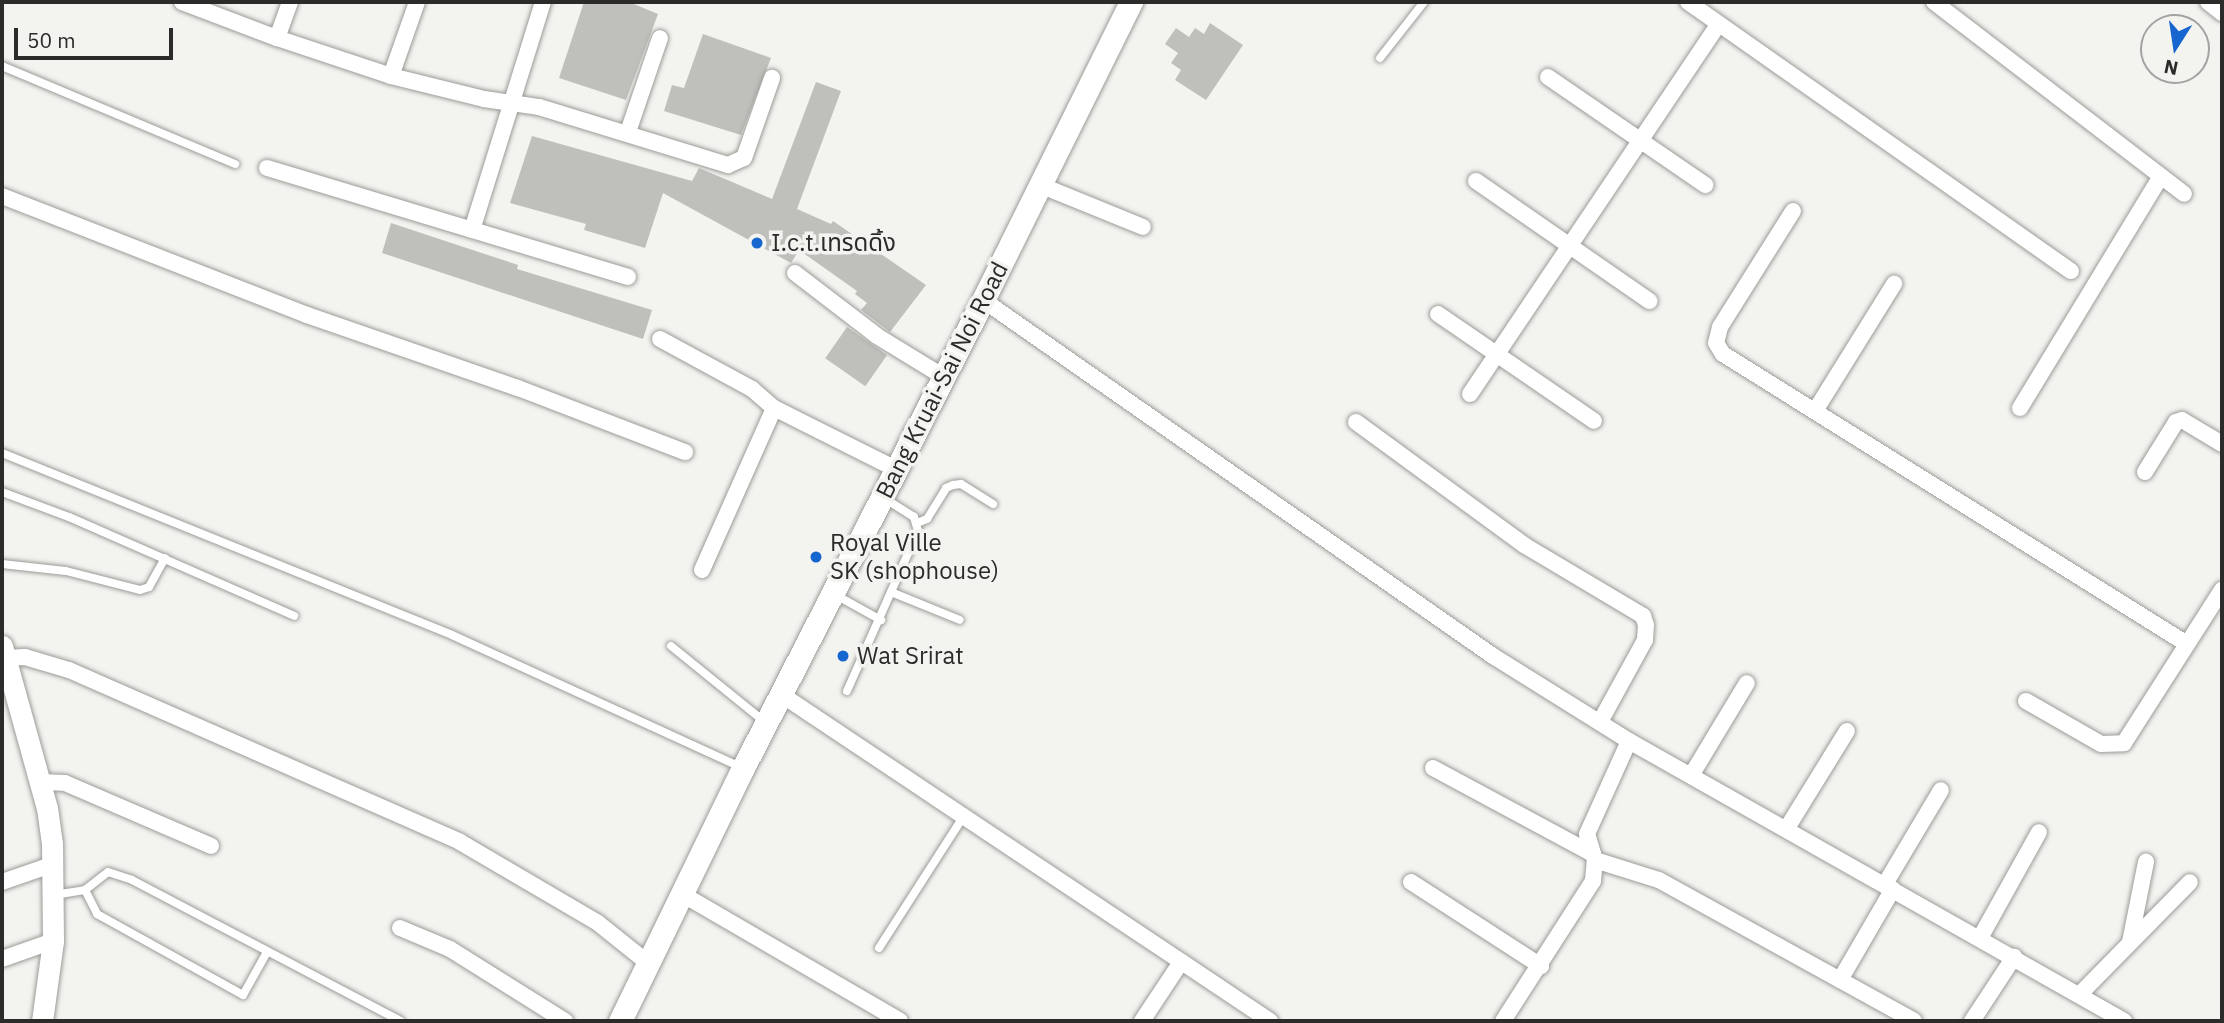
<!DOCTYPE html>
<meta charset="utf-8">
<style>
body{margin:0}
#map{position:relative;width:2224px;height:1023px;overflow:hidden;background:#f3f3f0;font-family:"IBM Plex Sans","Noto Sans Thai",sans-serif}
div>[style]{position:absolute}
.building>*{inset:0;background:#bfbfbb;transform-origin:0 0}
.roads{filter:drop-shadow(0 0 2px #9b9c98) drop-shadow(0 0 2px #9b9c98)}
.service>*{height:8px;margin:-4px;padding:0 4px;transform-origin:4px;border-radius:4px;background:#fff}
.minor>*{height:16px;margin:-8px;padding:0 8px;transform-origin:8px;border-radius:8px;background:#fff}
.tertiary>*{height:21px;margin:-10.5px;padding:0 10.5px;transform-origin:10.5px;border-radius:10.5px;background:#fff}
.secondary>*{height:23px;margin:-11.5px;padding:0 11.5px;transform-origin:11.5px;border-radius:11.5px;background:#fff}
.dots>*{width:19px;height:19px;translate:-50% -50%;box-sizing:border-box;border:4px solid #f3f3f0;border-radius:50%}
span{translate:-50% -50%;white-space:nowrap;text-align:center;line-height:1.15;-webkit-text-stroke:7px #f3f3f0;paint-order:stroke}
.poi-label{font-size:24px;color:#2b2b2a}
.left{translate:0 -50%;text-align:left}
.street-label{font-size:24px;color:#2b2b2a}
.frame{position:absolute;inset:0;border:4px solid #2b2b2a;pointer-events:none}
.north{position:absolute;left:2140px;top:14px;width:70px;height:70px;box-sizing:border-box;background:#f3f3f0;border:2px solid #a3a3a1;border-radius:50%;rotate:192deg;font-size:19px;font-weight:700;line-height:28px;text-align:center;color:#2b2b2a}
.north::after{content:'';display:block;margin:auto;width:24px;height:32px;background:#1765cf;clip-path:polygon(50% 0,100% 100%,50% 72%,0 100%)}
.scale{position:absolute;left:14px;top:28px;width:159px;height:32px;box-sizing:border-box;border:4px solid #2b2b2a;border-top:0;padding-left:9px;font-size:21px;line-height:24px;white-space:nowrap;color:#2b2b2a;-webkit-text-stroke:5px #f3f3f0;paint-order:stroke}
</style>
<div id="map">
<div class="building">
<i style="clip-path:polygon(584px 2px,629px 2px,658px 14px,626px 100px,559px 78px)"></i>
<i style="clip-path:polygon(1210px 23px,1243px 45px,1206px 100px,1175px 80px,1181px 70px,1171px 63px,1178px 53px,1165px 44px,1176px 28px,1189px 37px,1195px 28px,1204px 34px)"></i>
<i style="clip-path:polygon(703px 34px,771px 58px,741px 135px,664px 111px,672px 85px,684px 88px)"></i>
<i style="clip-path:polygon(816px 82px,841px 91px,797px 209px,831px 224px,833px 221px,926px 285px,890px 332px,861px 310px,867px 303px,855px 294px,857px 291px,799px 250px,791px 263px,663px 193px,645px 248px,584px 230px,586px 224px,510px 203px,532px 136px,692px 181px,699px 168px,772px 199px)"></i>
<i style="clip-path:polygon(391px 223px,518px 265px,517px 269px,652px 310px,643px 339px,382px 253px)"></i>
<i style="left:847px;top:327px;width:49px;height:38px;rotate:35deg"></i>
</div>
<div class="roads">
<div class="service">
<i style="left:1380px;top:58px;width:71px;rotate:-51.8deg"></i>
<i style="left:2px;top:66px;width:253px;rotate:22.8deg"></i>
<i style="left:2px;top:453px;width:485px;rotate:22deg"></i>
<i style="left:452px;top:635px;width:317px;rotate:24.6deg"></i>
<i style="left:2px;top:492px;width:72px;rotate:20.5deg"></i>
<i style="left:69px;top:517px;width:246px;rotate:23.7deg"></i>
<i style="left:917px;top:523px;width:11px;rotate:-22deg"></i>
<i style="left:927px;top:519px;width:36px;rotate:-58deg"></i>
<i style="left:946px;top:488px;width:8px;rotate:-23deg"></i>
<i style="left:953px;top:485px;width:8px;rotate:-7deg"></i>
<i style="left:961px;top:484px;width:38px;rotate:32deg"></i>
<i style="left:2px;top:564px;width:64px;rotate:6.2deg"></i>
<i style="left:66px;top:571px;width:76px;rotate:14.4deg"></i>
<i style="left:140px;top:590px;width:9px;rotate:-18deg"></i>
<i style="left:149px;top:587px;width:33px;rotate:-61deg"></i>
<i style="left:891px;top:592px;width:74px;rotate:22.1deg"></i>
<i style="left:834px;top:594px;width:54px;rotate:29deg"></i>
<i style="left:671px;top:646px;width:121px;rotate:39deg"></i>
<i style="left:847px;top:691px;width:175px;rotate:-66.1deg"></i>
<i style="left:918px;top:531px;width:15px;rotate:-106deg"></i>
<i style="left:914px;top:517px;width:34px;rotate:-148deg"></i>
<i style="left:85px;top:890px;width:27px;rotate:63deg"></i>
<i style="left:97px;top:914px;width:167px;rotate:29deg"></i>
<i style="left:243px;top:995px;width:49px;rotate:-60.8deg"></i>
<i style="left:54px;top:895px;width:31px;rotate:-9deg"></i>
<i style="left:85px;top:890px;width:29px;rotate:-38deg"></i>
<i style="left:108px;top:872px;width:25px;rotate:18deg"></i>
<i style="left:132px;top:880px;width:303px;rotate:27.7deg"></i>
<i style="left:879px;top:948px;width:156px;rotate:-57.3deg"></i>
</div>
<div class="minor">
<i style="left:182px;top:2px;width:102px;rotate:20.8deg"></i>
<i style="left:277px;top:38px;width:120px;rotate:18.4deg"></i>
<i style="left:391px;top:76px;width:96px;rotate:13.9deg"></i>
<i style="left:484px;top:99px;width:56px;rotate:8.3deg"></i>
<i style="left:539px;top:107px;width:198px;rotate:17.1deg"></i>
<i style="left:728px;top:165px;width:17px;rotate:-24deg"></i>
<i style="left:744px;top:158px;width:85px;rotate:-70.7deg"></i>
<i style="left:1688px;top:2px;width:468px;rotate:35.1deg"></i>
<i style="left:1934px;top:2px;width:315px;rotate:37.5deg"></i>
<i style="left:2208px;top:2px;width:18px;rotate:38deg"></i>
<i style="left:277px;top:38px;width:38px;rotate:-70deg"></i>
<i style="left:391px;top:76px;width:78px;rotate:-70.6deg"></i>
<i style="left:1548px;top:77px;width:191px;rotate:34.5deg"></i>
<i style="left:628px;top:132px;width:99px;rotate:-71.2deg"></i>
<i style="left:267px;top:168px;width:377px;rotate:16.8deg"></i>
<i style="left:1476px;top:181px;width:211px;rotate:34.7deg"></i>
<i style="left:1040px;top:185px;width:111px;rotate:22.2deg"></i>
<i style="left:2px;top:196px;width:327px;rotate:21.3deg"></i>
<i style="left:307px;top:315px;width:223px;rotate:19.1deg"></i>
<i style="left:518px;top:388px;width:179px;rotate:21deg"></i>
<i style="left:1793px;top:211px;width:137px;rotate:122.2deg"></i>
<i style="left:1720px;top:327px;width:16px;rotate:104deg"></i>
<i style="left:1716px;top:343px;width:13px;rotate:58deg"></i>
<i style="left:1723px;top:354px;width:547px;rotate:32.01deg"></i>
<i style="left:472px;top:230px;width:239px;rotate:-72.7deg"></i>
<i style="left:795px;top:273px;width:103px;rotate:37.5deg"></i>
<i style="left:877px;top:336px;width:79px;rotate:31.5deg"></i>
<i style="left:983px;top:300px;width:622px;rotate:34.92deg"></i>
<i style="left:1493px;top:656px;width:160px;rotate:32deg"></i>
<i style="left:1629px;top:741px;width:569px;rotate:29.49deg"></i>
<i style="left:1438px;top:314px;width:189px;rotate:34.4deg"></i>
<i style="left:660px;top:339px;width:105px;rotate:28.5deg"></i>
<i style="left:752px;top:389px;width:29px;rotate:41deg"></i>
<i style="left:1470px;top:394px;width:445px;rotate:-56.1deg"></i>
<i style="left:2020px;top:408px;width:271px;rotate:-58.7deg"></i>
<i style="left:1815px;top:411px;width:150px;rotate:-58.1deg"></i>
<i style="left:1356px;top:422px;width:208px;rotate:36.2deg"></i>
<i style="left:1524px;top:545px;width:139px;rotate:30.8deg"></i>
<i style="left:1643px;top:616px;width:9px;rotate:72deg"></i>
<i style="left:1646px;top:625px;width:15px;rotate:94deg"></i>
<i style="left:1645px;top:640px;width:94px;rotate:118.8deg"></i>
<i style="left:2145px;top:472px;width:59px;rotate:-58.2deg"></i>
<i style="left:2176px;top:422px;width:6px;rotate:-18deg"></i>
<i style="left:2182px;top:420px;width:47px;rotate:31deg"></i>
<i style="left:702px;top:570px;width:177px;rotate:-66deg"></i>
<i style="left:774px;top:408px;width:136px;rotate:26.6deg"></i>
<i style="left:5px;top:658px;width:20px;rotate:-3deg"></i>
<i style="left:25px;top:657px;width:46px;rotate:16.5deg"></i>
<i style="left:69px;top:670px;width:427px;rotate:23.7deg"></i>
<i style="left:460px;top:842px;width:160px;rotate:30.4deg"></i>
<i style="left:598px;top:923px;width:64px;rotate:38.7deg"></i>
<i style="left:782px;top:695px;width:587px;rotate:33.74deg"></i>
<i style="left:2026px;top:701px;width:86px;rotate:29.8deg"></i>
<i style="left:2101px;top:744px;width:23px;rotate:-2deg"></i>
<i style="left:2124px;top:743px;width:182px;rotate:-57.4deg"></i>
<i style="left:1433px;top:768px;width:182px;rotate:28.3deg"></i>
<i style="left:1692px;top:774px;width:106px;rotate:-58.9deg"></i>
<i style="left:40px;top:782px;width:25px;rotate:2deg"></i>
<i style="left:65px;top:783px;width:159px;rotate:23.3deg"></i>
<i style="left:1787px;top:828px;width:114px;rotate:-58.3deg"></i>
<i style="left:1595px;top:860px;width:67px;rotate:17.4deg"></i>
<i style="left:1659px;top:880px;width:291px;rotate:28.9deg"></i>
<i style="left:2px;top:882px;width:55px;rotate:-19.1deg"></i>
<i style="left:1411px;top:882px;width:155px;rotate:32.9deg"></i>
<i style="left:1885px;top:884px;width:109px;rotate:-59.2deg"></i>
<i style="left:682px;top:894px;width:252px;rotate:30.2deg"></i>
<i style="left:400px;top:928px;width:54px;rotate:22.8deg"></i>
<i style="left:450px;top:949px;width:136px;rotate:32.1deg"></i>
<i style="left:1980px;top:938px;width:121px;rotate:-60.9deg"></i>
<i style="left:2130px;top:942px;width:82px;rotate:-78.7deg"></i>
<i style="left:2px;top:959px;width:54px;rotate:-19.4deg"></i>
<i style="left:1840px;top:980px;width:105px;rotate:-59.8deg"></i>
<i style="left:2079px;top:995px;width:158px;rotate:-45.5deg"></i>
<i style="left:1142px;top:1021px;width:71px;rotate:-56.5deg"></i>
<i style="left:1503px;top:1021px;width:166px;rotate:-57.3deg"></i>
<i style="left:1593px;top:881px;width:21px;rotate:-85deg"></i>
<i style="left:1595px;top:860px;width:27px;rotate:-107deg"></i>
<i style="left:1587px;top:834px;width:102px;rotate:-65.7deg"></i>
<i style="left:1972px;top:1021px;width:77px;rotate:-56.7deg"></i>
</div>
<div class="tertiary">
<i style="left:2px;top:646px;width:168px;rotate:74.5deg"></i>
<i style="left:47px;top:808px;width:35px;rotate:82deg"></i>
<i style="left:52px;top:843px;width:98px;rotate:89.4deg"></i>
<i style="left:53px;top:941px;width:81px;rotate:97.8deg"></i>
</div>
<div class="secondary">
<i style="left:620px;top:1021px;width:281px;rotate:-64.1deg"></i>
<i style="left:743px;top:768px;width:526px;rotate:-62.85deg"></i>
<i style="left:983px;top:300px;width:333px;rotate:-63.6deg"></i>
</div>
</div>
<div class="dots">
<i style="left:757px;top:243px;background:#1765cf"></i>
<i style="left:816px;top:557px;background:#1765cf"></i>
<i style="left:843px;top:656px;background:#1765cf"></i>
</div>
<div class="poi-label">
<span class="left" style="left:771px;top:243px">I.c.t.เทรดดิ้ง</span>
<span class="left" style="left:830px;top:557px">Royal Ville<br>SK (shophouse)</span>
<span class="left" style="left:857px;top:656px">Wat Srirat</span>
</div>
<div class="street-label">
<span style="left:942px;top:380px;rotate:-63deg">Bang Kruai-Sai Noi Road</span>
</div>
<div class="frame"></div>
<div class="north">N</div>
<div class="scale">50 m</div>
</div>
